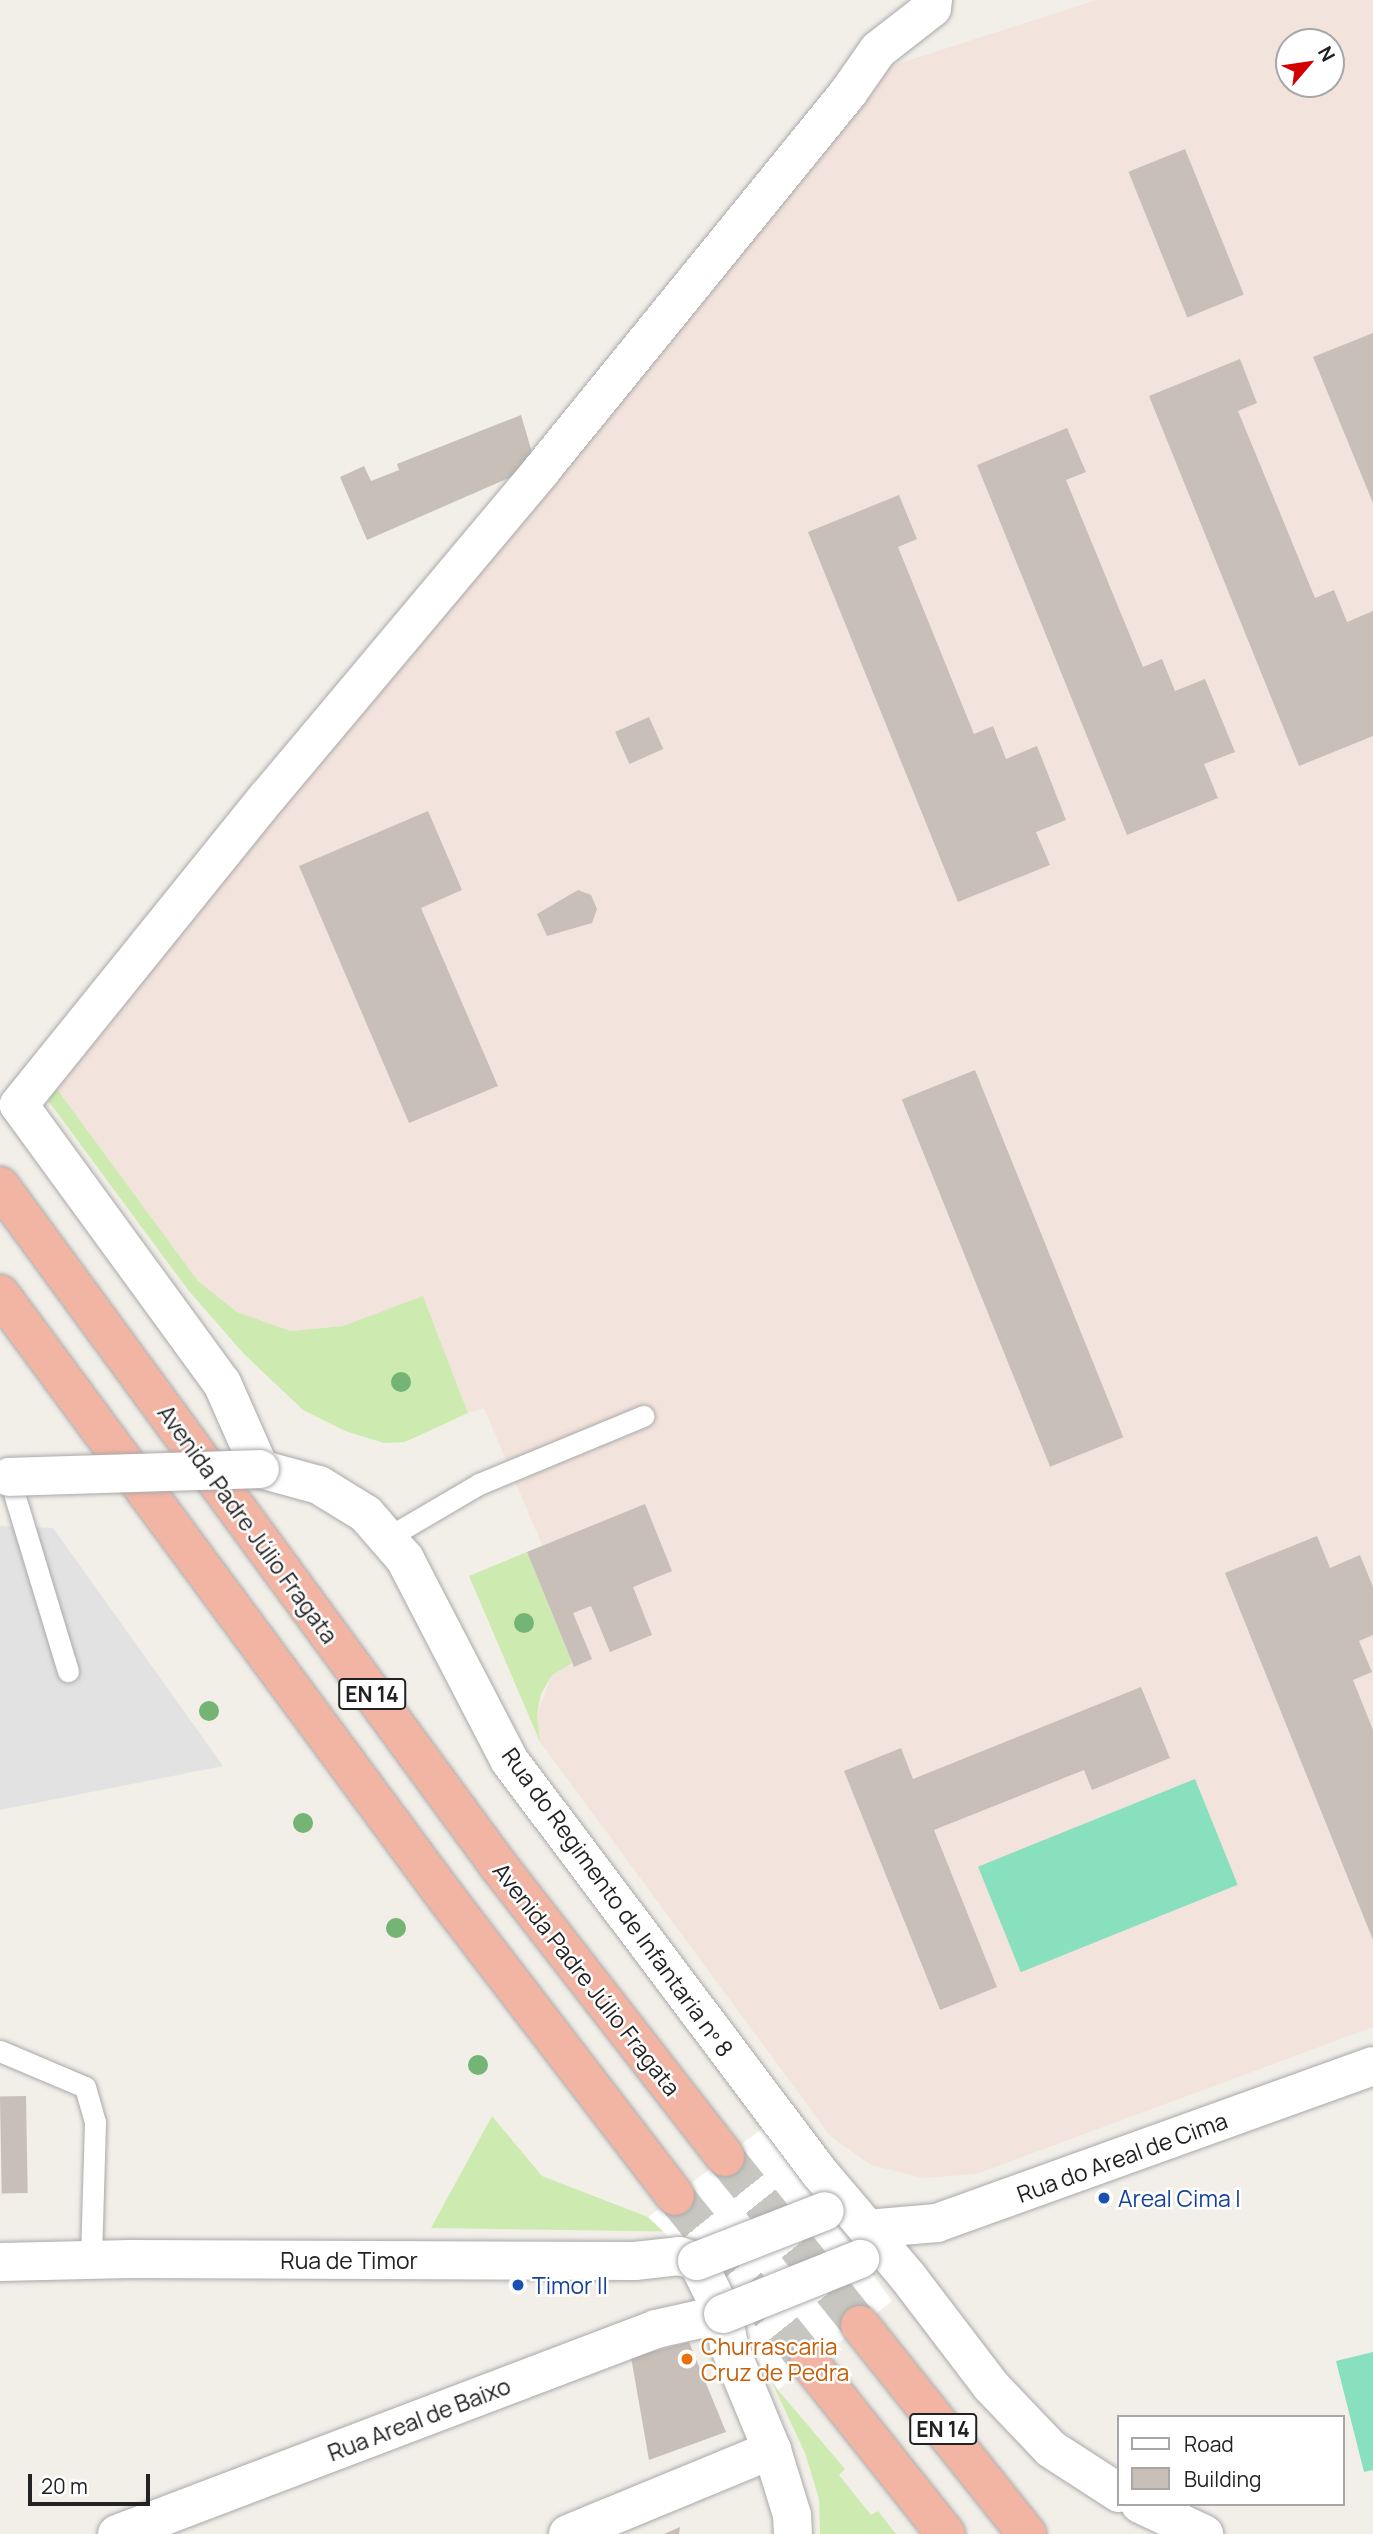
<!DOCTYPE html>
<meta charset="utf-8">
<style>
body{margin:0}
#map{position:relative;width:1373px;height:2534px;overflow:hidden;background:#f2efe9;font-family:Manrope,sans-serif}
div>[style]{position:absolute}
.military>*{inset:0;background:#f3e3dd}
.grass>*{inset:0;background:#cdebb0}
.pitch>*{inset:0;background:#88e0be;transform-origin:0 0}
.parking>*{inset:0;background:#e2e2e2}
.pier>*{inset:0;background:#fff}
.building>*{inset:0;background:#c7bfb8;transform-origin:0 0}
.trunk-tunnel>*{height:38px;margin-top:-19px;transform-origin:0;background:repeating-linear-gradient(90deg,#c8c6c1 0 38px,transparent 0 57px)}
.roads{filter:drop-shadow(0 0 2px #a9a9a9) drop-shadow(0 0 2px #a9a9a9)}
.service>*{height:21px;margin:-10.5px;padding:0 10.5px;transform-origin:10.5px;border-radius:10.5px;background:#fff}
.minor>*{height:38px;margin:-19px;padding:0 19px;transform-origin:19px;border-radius:19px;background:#fff}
.trunk>*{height:38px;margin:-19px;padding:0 19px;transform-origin:19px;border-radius:19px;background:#f2b4a3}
.bridges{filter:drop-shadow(0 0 2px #a9a9a9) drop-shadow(0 0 2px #a9a9a9)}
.minor-bridge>*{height:38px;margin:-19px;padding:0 19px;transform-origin:19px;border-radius:19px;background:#fff}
.trees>*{width:20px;height:20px;margin:-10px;border-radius:50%;background:#74b475}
.dots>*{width:19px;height:19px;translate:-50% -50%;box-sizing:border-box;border:4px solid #fff;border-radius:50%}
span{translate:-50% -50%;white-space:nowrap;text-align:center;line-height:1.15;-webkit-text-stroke:5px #fff;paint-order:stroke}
.shield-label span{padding:2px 5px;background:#fff;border:2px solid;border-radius:5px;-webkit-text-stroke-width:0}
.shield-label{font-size:21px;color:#222;font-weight:700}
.street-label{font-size:23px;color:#222}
.transit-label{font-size:23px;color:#164399}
.left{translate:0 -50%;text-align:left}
.food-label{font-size:23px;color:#c56008}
.legend{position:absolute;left:1117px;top:2415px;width:228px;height:91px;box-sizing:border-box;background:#fff;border:2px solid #a7a7a7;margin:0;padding:9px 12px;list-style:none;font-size:21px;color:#222}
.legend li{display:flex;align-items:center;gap:14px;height:35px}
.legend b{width:35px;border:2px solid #a7a7a7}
.north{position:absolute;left:1275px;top:28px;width:70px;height:70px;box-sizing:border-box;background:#fff;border:2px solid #a7a7a7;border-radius:50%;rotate:61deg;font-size:19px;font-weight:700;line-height:28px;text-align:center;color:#222}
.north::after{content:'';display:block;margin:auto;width:24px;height:32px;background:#d40000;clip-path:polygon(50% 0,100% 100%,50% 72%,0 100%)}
.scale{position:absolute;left:28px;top:2474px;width:122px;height:32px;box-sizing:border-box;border:4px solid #222;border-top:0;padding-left:9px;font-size:21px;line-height:24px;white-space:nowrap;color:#222;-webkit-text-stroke:5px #fff;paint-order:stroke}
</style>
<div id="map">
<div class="military">
<i style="clip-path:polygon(evenodd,1097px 0,1373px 0,1373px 2027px,976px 2174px,923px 2178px,871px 2165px,831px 2137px,540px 1742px,537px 1714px,552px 1675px,527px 1552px,542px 1545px,484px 1408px,468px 1413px,423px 1296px,343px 1326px,291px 1331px,237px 1312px,198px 1281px,54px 1085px,888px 67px,1097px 0,1289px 42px,1331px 42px,1331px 84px,1289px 84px,1289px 42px)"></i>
</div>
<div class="grass">
<i style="clip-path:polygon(54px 1085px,198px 1281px,237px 1312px,291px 1331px,343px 1326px,423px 1296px,468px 1413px,405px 1442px,384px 1443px,345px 1431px,303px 1410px,244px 1354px,188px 1290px,44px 1095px)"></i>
<i style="clip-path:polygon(527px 1552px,572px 1663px,552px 1675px,541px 1694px,537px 1714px,540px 1742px,469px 1576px)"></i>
<i style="clip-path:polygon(492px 2116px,542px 2176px,648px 2217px,675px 2196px,704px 2232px,431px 2228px)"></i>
<i style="clip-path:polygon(860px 2325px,778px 2390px,845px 2469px,839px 2475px,871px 2515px,878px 2511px,896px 2534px,820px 2534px,819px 2499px,805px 2453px,768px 2374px)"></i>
</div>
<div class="pitch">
<i style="left:1195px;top:1779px;width:114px;height:234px;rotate:68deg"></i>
<i style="clip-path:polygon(1373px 2352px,1373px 2470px,1364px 2472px,1336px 2361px)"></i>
</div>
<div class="parking">
<i style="clip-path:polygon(0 1526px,53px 1528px,223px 1766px,0 1810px)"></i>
</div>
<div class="pier">
<i style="clip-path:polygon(764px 2127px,892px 2301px,778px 2390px,668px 2236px,648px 2217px)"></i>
</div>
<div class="building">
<i style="left:1185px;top:149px;width:157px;height:61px;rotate:68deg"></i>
<i style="clip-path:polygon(1373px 333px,1373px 503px,1313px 357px)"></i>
<i style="clip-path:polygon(1240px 359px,1257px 403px,1238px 411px,1315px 598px,1334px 590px,1347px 622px,1373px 611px,1373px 736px,1299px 766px,1149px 396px)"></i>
<i style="clip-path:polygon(521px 415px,536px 466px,367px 540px,340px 477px,364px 466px,371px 481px,399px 470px,397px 464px)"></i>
<i style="clip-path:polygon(1067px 428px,1086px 472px,1066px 480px,1143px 667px,1162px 659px,1175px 691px,1205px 679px,1235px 752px,1204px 764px,1218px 798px,1127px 835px,977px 465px)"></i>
<i style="clip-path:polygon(899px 495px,917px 539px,898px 547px,974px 734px,993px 726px,1006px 759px,1037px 746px,1066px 820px,1036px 832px,1050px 865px,958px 902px,808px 532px)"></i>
<i style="left:649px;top:717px;width:35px;height:37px;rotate:66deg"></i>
<i style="clip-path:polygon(428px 811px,462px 890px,421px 908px,498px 1086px,409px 1123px,299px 866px)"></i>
<i style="clip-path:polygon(578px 890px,591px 895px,597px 909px,592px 923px,547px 936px,537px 914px)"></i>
<i style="left:975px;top:1070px;width:396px;height:79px;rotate:68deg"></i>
<i style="clip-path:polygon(645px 1504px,672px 1571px,633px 1587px,652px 1635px,610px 1652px,591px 1606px,573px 1613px,592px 1659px,574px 1667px,527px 1552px)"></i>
<i style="clip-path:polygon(1317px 1536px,1330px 1568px,1360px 1555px,1373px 1587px,1373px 1635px,1359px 1641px,1372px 1672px,1353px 1680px,1373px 1730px,1373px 1940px,1225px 1573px)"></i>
<i style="clip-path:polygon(1141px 1687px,1170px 1758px,1092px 1790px,1084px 1770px,934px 1830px,997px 1987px,940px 2010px,844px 1771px,901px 1748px,913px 1779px)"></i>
<i style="left:26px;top:2096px;width:97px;height:26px;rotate:89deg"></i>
<i style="clip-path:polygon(689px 2342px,726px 2432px,649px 2460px,631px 2357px)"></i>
<i style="clip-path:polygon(680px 2527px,679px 2534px,664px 2534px)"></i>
</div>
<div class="trunk-tunnel">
<i style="left:725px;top:2157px;width:216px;rotate:51.2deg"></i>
<i style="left:675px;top:2196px;width:213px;rotate:51.1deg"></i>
</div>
<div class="roads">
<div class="service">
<i style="left:9px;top:1477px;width:203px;rotate:73.1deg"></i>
<i style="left:387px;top:1538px;width:107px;rotate:-30.4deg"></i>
<i style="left:479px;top:1484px;width:178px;rotate:-22.5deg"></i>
<i style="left:0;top:2051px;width:92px;rotate:23deg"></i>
<i style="left:85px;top:2087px;width:37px;rotate:74deg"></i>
<i style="left:95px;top:2123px;width:136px;rotate:91.7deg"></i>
</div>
<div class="minor">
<i style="left:933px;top:0;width:8px;rotate:97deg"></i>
<i style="left:932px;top:8px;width:68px;rotate:142.1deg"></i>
<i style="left:878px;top:50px;width:52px;rotate:124.9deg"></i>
<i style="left:848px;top:93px;width:487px;rotate:129.1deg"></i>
<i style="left:541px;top:471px;width:424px;rotate:130deg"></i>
<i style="left:268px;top:796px;width:397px;rotate:128.9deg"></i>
<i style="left:19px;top:1105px;width:344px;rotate:53.9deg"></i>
<i style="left:222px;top:1383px;width:94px;rotate:66.2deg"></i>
<i style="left:260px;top:1469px;width:61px;rotate:15.2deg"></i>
<i style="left:319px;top:1485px;width:55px;rotate:31.7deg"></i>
<i style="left:366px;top:1514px;width:60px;rotate:49.1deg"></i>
<i style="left:405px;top:1559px;width:226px;rotate:62.6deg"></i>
<i style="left:509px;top:1760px;width:516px;rotate:53.04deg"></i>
<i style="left:819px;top:2172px;width:138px;rotate:49.7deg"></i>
<i style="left:908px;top:2277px;width:137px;rotate:52.7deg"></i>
<i style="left:991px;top:2386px;width:87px;rotate:46.4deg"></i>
<i style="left:1051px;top:2449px;width:81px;rotate:32.9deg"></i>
<i style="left:867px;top:2229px;width:70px;rotate:-4.9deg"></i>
<i style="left:937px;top:2223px;width:463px;rotate:-19.8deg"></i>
<i style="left:0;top:2262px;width:131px;rotate:-1.3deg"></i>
<i style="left:131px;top:2259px;width:504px;rotate:0.23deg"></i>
<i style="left:635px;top:2261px;width:44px;rotate:-6.5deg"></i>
<i style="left:679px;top:2256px;width:19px;rotate:16deg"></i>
<i style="left:697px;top:2261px;width:59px;rotate:63.9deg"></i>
<i style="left:723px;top:2314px;width:33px;rotate:79deg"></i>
<i style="left:729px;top:2346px;width:113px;rotate:67.5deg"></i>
<i style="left:772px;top:2450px;width:68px;rotate:72.9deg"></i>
<i style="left:792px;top:2515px;width:19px;rotate:87deg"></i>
<i style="left:1140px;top:2504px;width:71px;rotate:25.1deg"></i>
<i style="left:117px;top:2534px;width:577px;rotate:-20.82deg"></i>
<i style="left:656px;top:2329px;width:69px;rotate:-12.6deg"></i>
<i style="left:568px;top:2534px;width:221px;rotate:-22.4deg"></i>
</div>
<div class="trunk">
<i style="left:0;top:1186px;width:842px;rotate:53.74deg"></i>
<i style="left:498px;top:1865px;width:370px;rotate:52.1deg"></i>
<i style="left:0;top:1294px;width:754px;rotate:53.53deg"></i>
<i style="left:448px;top:1900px;width:373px;rotate:52.5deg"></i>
<i style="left:860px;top:2325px;width:268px;rotate:51.4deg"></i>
<i style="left:809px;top:2362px;width:220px;rotate:51.5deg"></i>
</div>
</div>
<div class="bridges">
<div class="minor-bridge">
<i style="left:9px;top:1477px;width:251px;rotate:-1.8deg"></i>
<i style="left:697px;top:2261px;width:137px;rotate:-21.3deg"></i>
<i style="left:723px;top:2314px;width:148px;rotate:-21.9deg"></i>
</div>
</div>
<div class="trees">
<i style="left:401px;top:1382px"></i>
<i style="left:524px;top:1623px"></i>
<i style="left:209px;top:1711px"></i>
<i style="left:303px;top:1823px"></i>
<i style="left:396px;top:1928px"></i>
<i style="left:478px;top:2065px"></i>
</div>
<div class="dots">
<i style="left:1104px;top:2198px;background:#1a4fb4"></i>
<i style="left:518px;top:2285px;background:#1a4fb4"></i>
<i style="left:687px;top:2359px;background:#e8710a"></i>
</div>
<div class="shield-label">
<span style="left:372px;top:1694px">EN 14</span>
<span style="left:943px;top:2429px">EN 14</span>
</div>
<div class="street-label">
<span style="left:248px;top:1524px;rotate:54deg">Avenida Padre Júlio Fragata</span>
<span style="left:618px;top:1902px;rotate:54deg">Rua do Regimento de Infantaria nº 8</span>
<span style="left:587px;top:1979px;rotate:52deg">Avenida Padre Júlio Fragata</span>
<span style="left:1122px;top:2157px;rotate:-20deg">Rua do Areal de Cima</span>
<span style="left:349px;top:2260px">Rua de Timor</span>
<span style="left:419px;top:2419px;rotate:-21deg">Rua Areal de Baixo</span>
</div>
<div class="transit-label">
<span class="left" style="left:1118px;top:2198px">Areal Cima I</span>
<span class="left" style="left:532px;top:2285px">Timor II</span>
</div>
<div class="food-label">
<span class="left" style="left:701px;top:2359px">Churrascaria<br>Cruz de Pedra</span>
</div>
<ul class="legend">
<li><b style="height:9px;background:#fff"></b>Road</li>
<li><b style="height:19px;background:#c7bfb8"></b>Building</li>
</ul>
<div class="north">N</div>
<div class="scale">20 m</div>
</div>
